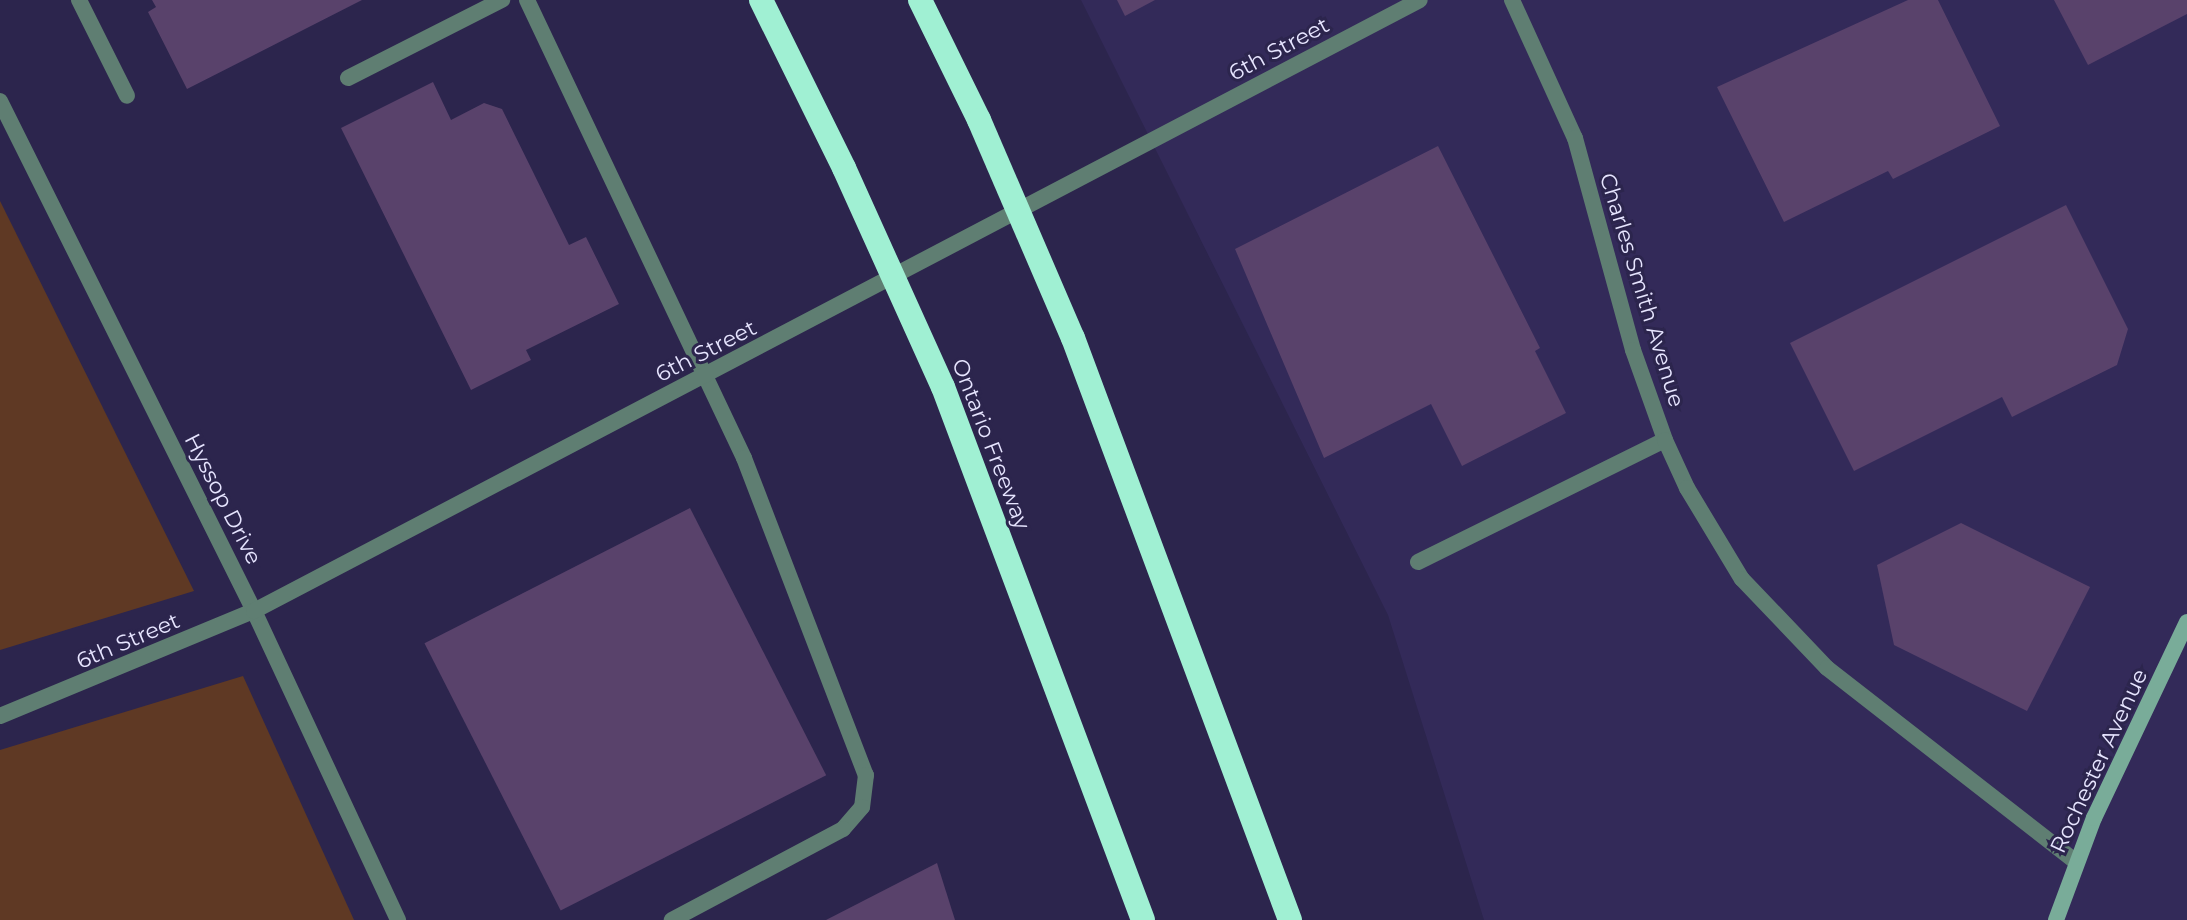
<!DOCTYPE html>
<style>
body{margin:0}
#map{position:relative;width:2187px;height:920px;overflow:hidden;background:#2c254d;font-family:Montserrat,sans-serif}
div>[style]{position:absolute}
.built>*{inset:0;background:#332a59}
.green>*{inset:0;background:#5f3924}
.building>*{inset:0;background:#59426b;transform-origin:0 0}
.service>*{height:16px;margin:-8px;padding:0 8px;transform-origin:8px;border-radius:8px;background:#5f7e72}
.minor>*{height:16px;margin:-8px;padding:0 8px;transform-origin:8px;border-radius:8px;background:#5f7e72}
.tertiary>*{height:16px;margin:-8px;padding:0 8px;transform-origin:8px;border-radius:8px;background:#5f7e72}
.secondary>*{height:16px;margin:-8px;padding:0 8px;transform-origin:8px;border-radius:8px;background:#79ac99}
.motorway>*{height:24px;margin:-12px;padding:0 12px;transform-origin:12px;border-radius:12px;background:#a0f0d3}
.motorway-bridge>*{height:24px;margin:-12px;padding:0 12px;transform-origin:12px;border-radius:12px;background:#a0f0d3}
span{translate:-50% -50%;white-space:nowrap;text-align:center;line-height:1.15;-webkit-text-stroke:6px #2c254d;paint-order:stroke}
.street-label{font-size:22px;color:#e7e5ff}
</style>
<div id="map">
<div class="built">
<i style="clip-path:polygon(1081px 0,2187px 0,2187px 920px,1484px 920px,1388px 615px)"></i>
</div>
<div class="green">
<i style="clip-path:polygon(0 201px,194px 591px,0 650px)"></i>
<i style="clip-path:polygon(243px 676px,354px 920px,0 920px,0 750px)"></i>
</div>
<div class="building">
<i style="clip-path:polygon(152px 0,362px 0,187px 89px,148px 12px,156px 7px)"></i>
<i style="clip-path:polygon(1117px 0,1155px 0,1125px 16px)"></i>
<i style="clip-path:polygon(1908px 0,1938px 0,2000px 126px,1893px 179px,1888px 171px,1784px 222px,1717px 87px)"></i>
<i style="clip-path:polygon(2054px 0,2187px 0,2187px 14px,2088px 65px)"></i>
<i style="clip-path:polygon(433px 82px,451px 120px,484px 103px,502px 109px,569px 245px,586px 237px,619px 304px,526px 350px,531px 360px,471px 390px,341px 128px)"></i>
<i style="clip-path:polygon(1438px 146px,1540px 348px,1535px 351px,1566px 413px,1462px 466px,1431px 404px,1324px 458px,1235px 249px)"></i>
<i style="clip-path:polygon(2066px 205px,2128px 329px,2117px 365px,2012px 417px,2002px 397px,1854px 471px,1790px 343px)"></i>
<i style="left:690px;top:508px;width:300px;height:298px;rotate:63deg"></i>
<i style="clip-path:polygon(1961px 523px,2090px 587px,2027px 711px,1894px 645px,1877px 565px)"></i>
<i style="clip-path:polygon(937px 863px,955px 920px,826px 920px)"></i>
</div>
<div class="service">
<i style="left:79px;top:0;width:107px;rotate:63.4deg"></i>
<i style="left:527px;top:0;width:507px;rotate:64.65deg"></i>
<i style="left:744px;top:458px;width:340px;rotate:69deg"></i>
<i style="left:866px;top:775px;width:32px;rotate:97deg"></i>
<i style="left:862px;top:807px;width:29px;rotate:131deg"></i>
<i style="left:843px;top:829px;width:194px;rotate:152deg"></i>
<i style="left:348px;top:78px;width:173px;rotate:-26.9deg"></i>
<i style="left:1418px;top:562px;width:275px;rotate:-26.3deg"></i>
</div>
<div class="minor">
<i style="left:1512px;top:0;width:152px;rotate:65.5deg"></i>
<i style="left:1575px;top:138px;width:220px;rotate:74.7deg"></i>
<i style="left:1633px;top:350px;width:96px;rotate:70.4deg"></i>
<i style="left:1665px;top:440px;width:53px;rotate:65.4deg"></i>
<i style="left:1687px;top:488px;width:106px;rotate:58.9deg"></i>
<i style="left:1742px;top:579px;width:123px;rotate:46.3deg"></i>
<i style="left:1827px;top:668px;width:316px;rotate:37.9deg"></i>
<i style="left:0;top:101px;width:570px;rotate:63.52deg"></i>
<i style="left:254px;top:611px;width:341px;rotate:65deg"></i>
</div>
<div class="tertiary">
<i style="left:0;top:716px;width:275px;rotate:-22.5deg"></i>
<i style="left:254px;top:611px;width:1316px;rotate:-27.66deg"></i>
</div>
<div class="secondary">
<i style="left:2056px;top:920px;width:109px;rotate:-69.6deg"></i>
<i style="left:2094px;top:818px;width:217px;rotate:-64.6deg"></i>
</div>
<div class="motorway">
<i style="left:761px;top:0;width:187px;rotate:63.7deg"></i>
<i style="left:920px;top:0;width:134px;rotate:63.8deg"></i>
<i style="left:1073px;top:338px;width:621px;rotate:69.55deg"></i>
<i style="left:943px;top:387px;width:569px;rotate:69.43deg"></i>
</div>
<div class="motorway-bridge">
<i style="left:979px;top:120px;width:237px;rotate:66.7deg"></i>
<i style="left:844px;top:168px;width:240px;rotate:65.7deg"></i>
</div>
<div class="street-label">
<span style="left:1279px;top:49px;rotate:-28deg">6th Street</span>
<span style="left:1642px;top:290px;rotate:73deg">Charles Smith Avenue</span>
<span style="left:706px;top:351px;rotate:-27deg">6th Street</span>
<span style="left:991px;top:444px;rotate:69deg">Ontario Freeway</span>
<span style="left:223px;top:499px;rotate:63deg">Hyssop Drive</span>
<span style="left:128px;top:641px;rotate:-23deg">6th Street</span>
<span style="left:2099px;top:761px;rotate:-65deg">Rochester Avenue</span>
</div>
</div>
